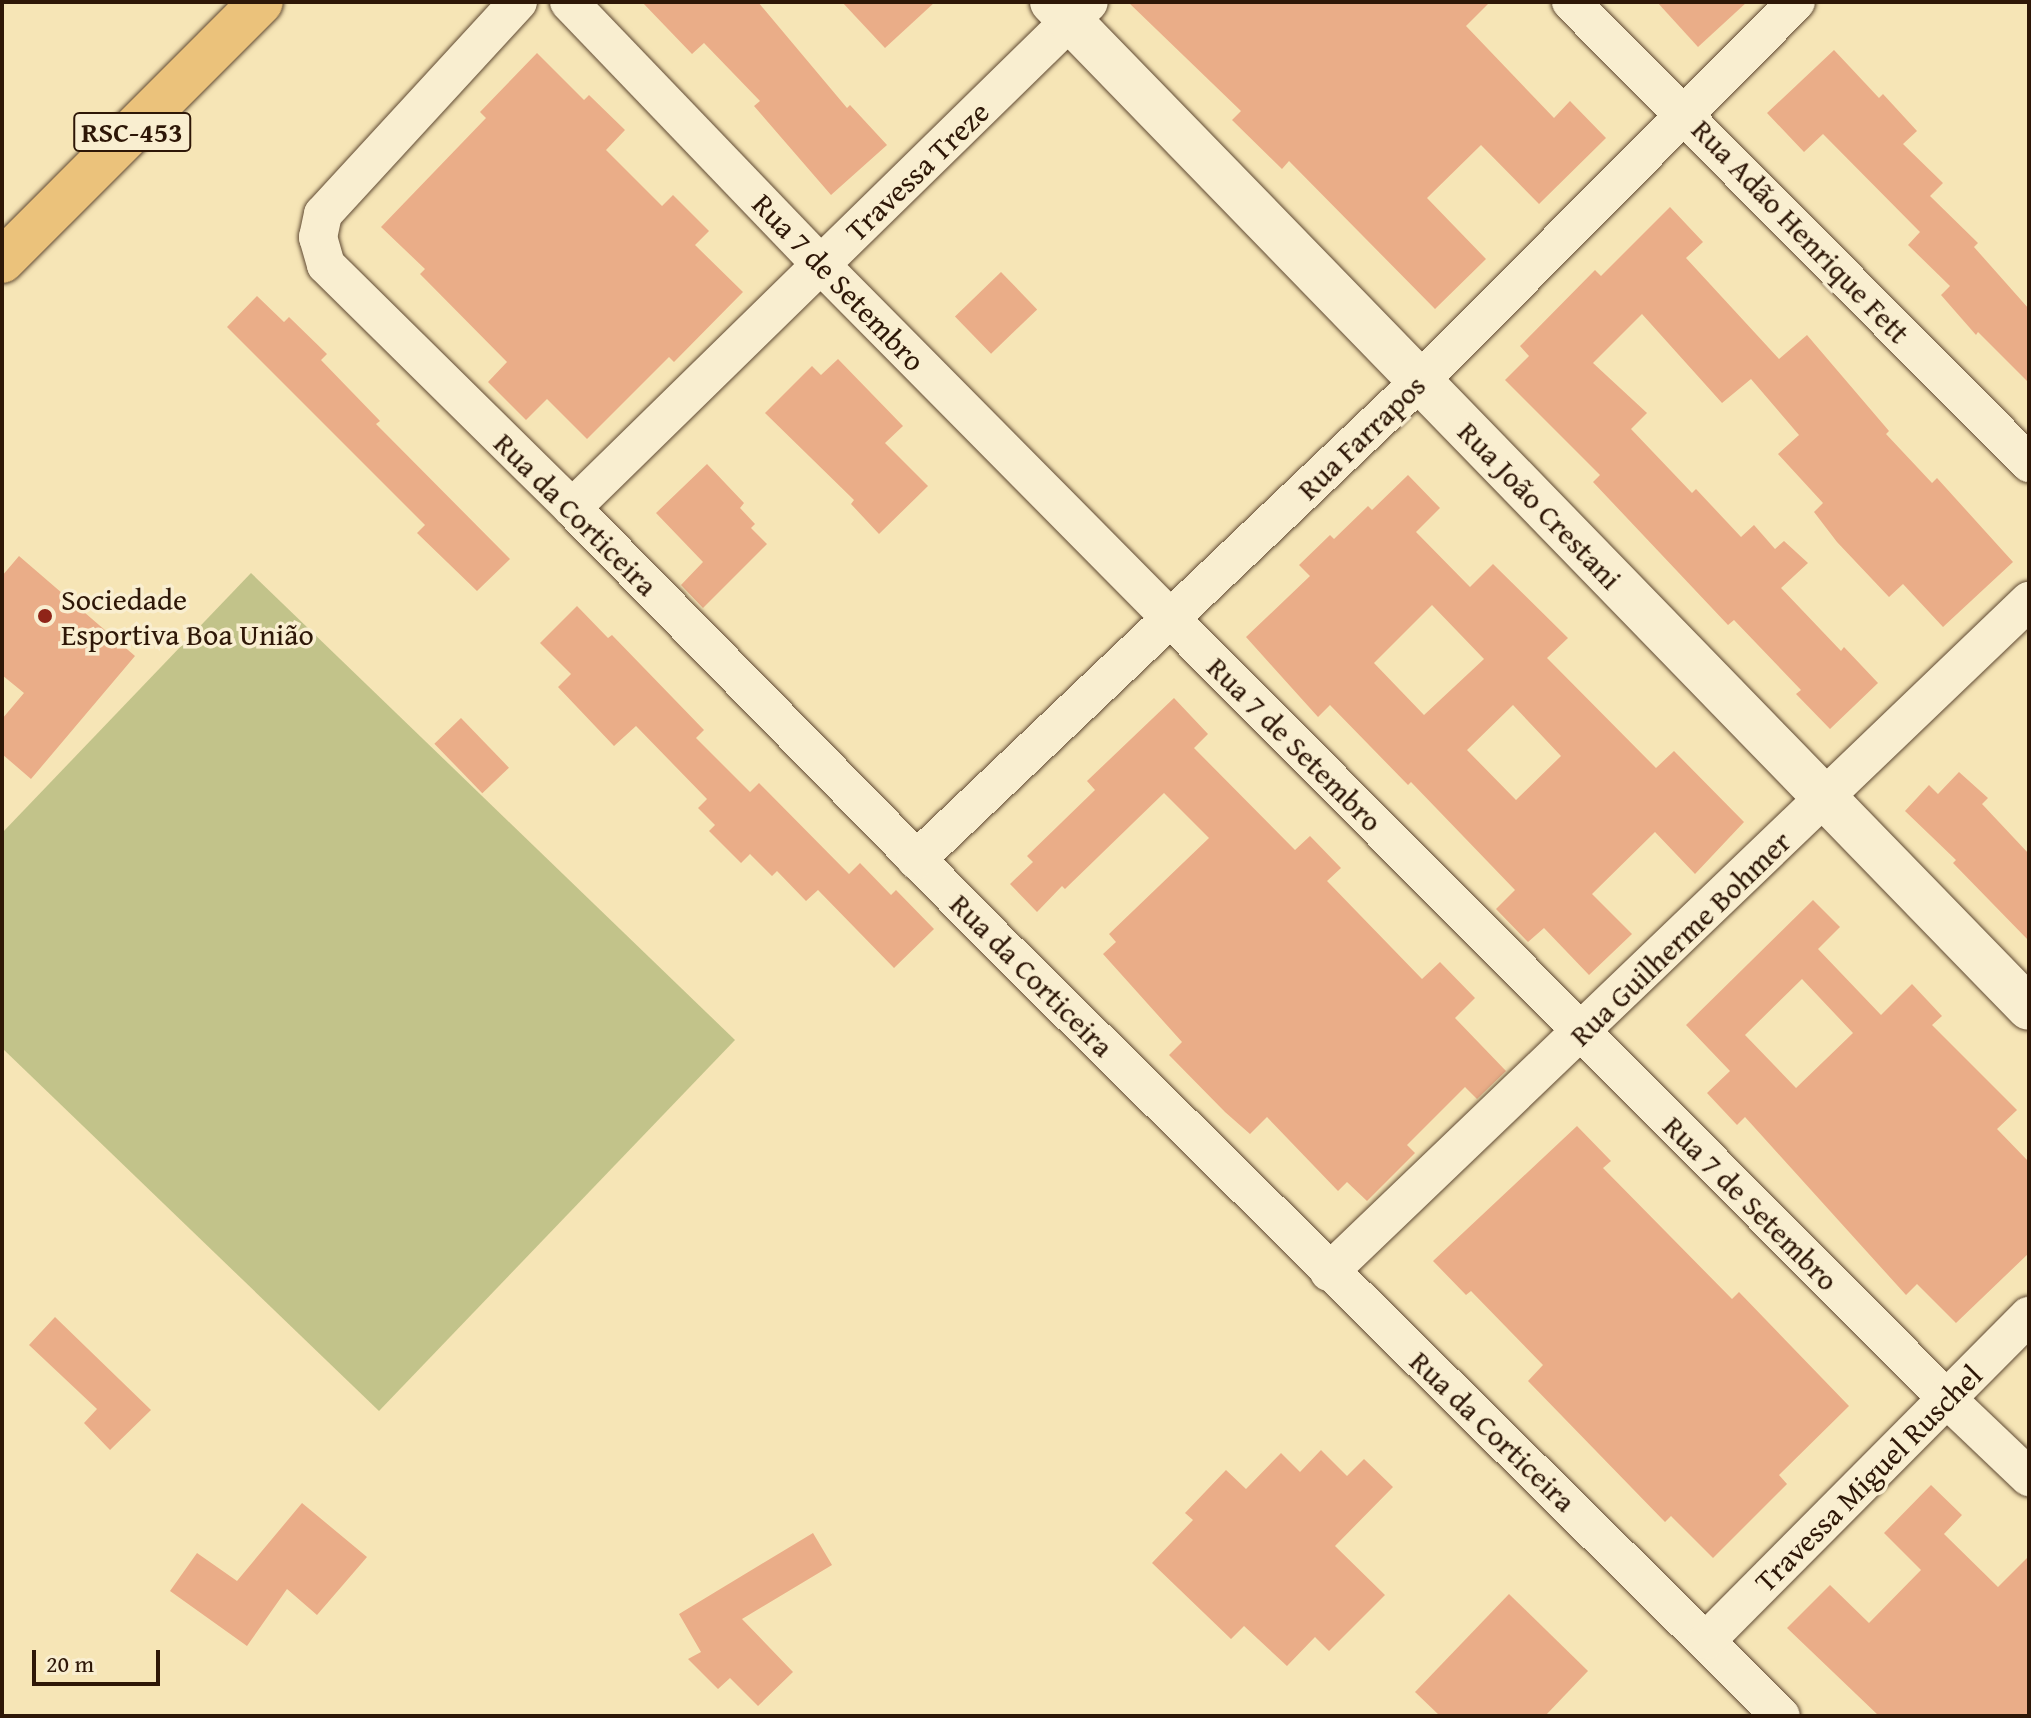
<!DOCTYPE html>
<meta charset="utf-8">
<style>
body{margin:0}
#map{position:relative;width:2031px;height:1718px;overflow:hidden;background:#f6e5b6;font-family:"Gentium Book Plus",serif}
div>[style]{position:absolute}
.green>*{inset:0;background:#c2c38a}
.building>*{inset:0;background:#eaad88;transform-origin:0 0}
.roads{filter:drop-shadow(0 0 2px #604a33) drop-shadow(0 0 2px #604a33)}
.street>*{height:38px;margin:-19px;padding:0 19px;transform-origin:19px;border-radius:19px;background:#f9eed0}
.secondary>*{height:44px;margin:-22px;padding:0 22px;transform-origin:22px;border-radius:22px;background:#f9eed0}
.highway>*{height:44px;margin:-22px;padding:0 22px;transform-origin:22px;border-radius:22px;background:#ebc27b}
.dots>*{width:22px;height:22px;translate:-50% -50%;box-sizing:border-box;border:4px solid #f9eed0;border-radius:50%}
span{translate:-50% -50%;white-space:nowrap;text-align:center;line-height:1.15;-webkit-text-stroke:7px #f9eed0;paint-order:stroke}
.shield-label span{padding:2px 6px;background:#f9eed0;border:2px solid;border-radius:6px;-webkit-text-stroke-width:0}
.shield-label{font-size:28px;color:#2e1707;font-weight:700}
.street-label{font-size:30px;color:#2e1707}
.poi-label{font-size:30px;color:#2e1707}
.left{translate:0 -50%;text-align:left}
.frame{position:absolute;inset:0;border:4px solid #2e1707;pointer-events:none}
.scale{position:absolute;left:32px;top:1650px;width:128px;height:36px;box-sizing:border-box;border:4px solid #2e1707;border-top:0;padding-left:10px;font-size:24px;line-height:28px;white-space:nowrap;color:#2e1707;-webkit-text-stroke:6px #f9eed0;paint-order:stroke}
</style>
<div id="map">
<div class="green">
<i style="clip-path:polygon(251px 573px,735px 1040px,379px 1411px,2px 1048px,2px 833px)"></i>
</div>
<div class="building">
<i style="clip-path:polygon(642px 2px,758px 2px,847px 108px,850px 105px,887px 145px,831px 195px,754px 106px,760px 101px,704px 43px,692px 54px)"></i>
<i style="clip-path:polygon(842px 2px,935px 2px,885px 48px)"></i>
<i style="clip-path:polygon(1128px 2px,1490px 2px,1466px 26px,1554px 118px,1570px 101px,1606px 138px,1539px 204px,1481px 145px,1427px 198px,1486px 259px,1435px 309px,1289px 161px,1282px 169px,1232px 120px,1241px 111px)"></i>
<i style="clip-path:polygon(1657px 2px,1747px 2px,1698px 47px)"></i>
<i style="clip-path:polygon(1834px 50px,1879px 98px,1883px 94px,1917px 131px,1903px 144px,1943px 183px,1930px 196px,1978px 243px,1974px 247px,2029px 309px,2029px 383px,1978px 332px,1976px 335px,1941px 295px,1950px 286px,1908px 245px,1920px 232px,1823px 134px,1804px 152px,1767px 113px)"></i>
<i style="clip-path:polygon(537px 53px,584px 100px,589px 95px,625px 130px,606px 150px,662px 206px,673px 195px,709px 231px,695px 245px,743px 292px,674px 362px,669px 357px,587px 439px,547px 399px,526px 420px,488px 382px,507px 362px,420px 274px,425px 269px,381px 227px,486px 118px,480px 112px)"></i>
<i style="clip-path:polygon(1670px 207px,1703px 242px,1686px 258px,1779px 359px,1807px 335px,1889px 431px,1886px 434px,1932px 483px,1937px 478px,2013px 562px,1943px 627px,1903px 584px,1889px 597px,1837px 542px,1814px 512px,1823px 503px,1778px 454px,1799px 435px,1751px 379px,1722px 403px,1642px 314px,1593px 363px,1647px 413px,1631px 429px,1692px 493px,1696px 489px,1741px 537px,1754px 525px,1775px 549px,1784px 541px,1808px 563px,1781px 588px,1841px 651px,1844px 647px,1878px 683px,1830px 729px,1796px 694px,1801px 690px,1734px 620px,1728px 625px,1593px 482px,1600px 475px,1505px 380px,1529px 356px,1520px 346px,1595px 270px,1601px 276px)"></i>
<i style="left:1001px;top:272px;width:52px;height:64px;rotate:46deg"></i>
<i style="clip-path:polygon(257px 296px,284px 322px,289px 317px,327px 354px,321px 360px,380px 421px,376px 424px,510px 559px,477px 591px,417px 533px,425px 525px,227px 327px)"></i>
<i style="clip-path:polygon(838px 359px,903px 426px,885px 443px,928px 486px,879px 534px,851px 504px,854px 500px,765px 413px,812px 366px,821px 375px)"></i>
<i style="clip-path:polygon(707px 464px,744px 503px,740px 508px,755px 524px,751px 528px,767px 544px,703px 608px,681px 585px,703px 562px,656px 513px)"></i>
<i style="clip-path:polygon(evenodd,1408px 475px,1440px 508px,1416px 532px,1470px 587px,1493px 564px,1568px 638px,1547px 658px,1656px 768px,1674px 751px,1744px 822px,1695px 874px,1655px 832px,1592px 894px,1632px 934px,1589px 975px,1544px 928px,1528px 942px,1496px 909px,1515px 890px,1411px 782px,1408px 785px,1330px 705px,1318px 717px,1246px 637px,1310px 576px,1299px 565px,1330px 535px,1334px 539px,1368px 506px,1372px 510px,1408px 475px,1432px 605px,1484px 659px,1424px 715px,1374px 663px,1432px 605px,1408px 475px,1513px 705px,1561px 756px,1516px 800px,1467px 750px,1513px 705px)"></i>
<i style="clip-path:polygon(19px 556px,135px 656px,31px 779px,2px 754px,2px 719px,24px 693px,2px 675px,2px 576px)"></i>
<i style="clip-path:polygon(577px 606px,608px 638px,612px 635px,704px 730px,696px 738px,750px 792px,759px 783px,849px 874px,860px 863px,891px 895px,896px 890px,934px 929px,894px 968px,818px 890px,806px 901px,777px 871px,772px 876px,750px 854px,741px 863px,709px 831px,715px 825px,698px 808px,707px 799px,636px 726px,614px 746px,558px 687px,571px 674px,540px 643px)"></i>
<i style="clip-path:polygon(1174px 698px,1208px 734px,1194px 748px,1295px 850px,1310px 836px,1341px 868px,1327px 881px,1422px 979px,1440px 962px,1475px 998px,1455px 1018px,1506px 1071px,1477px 1099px,1465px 1087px,1407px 1145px,1415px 1153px,1367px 1201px,1347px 1182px,1338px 1191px,1267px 1117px,1250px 1134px,1225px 1112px,1169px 1055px,1182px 1042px,1103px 954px,1116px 942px,1109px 934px,1209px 838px,1164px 793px,1065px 889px,1062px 886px,1037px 912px,1010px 884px,1033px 862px,1027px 856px,1095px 790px,1087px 781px)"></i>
<i style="left:461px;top:718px;width:69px;height:37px;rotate:46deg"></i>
<i style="clip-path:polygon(1959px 772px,1988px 798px,1982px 804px,2029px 854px,2029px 941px,1953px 863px,1956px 860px,1905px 811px,1929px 785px,1938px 794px)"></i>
<i style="clip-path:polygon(evenodd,1813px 900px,1840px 927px,1818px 949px,1881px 1015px,1912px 984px,1942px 1016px,1932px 1025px,2017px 1110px,1997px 1129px,2029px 1162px,2029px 1253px,1956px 1323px,1917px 1284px,1906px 1295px,1745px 1117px,1737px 1125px,1707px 1093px,1730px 1071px,1686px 1025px,1813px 900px,1802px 979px,1853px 1033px,1796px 1088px,1745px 1035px,1802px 979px)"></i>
<i style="clip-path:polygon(1577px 1126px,1611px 1161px,1603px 1168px,1732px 1299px,1739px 1292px,1849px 1406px,1779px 1475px,1787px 1484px,1713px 1558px,1671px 1516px,1665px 1522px,1528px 1381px,1543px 1365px,1471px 1291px,1466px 1295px,1433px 1261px)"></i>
<i style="clip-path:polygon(55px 1317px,151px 1410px,110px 1450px,84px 1423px,97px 1409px,29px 1345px)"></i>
<i style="clip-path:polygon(1321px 1450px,1347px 1476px,1364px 1459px,1393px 1487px,1335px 1546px,1385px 1595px,1329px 1651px,1315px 1637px,1287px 1666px,1244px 1626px,1231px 1639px,1152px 1563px,1193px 1520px,1185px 1513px,1226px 1470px,1246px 1489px,1281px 1453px,1300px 1472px)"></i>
<i style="clip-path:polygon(1931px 1485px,1962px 1515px,1944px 1534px,1998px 1587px,2029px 1556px,2029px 1716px,1879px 1716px,1787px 1628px,1830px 1585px,1869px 1623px,1921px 1570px,1884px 1533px)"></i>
<i style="clip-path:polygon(302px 1503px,367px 1557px,317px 1615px,287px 1589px,247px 1646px,170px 1591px,197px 1553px,237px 1581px)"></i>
<i style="clip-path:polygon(813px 1533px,832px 1565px,742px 1619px,793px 1672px,758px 1706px,730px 1678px,718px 1689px,688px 1659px,701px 1652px,679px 1614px)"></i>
<i style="clip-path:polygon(1509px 1594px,1588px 1671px,1545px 1716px,1440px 1716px,1415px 1692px)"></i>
</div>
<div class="roads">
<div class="street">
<i style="left:518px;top:2px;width:288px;rotate:132.6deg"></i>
<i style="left:323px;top:214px;width:24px;rotate:102deg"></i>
<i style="left:318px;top:237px;width:29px;rotate:74deg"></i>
<i style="left:326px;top:265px;width:346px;rotate:44.6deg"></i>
<i style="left:572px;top:508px;width:607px;rotate:45.53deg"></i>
<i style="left:997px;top:941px;width:1102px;rotate:44.67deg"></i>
<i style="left:569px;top:2px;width:364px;rotate:46.2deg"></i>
<i style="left:821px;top:265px;width:496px;rotate:45.3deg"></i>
<i style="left:1170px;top:618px;width:1100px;rotate:45.15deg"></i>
<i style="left:1946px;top:1398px;width:115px;rotate:43.6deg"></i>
<i style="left:1571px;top:2px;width:650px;rotate:45.19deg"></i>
<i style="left:572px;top:508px;width:723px;rotate:-44.38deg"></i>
<i style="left:916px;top:860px;width:694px;rotate:-43.54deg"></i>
<i style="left:1419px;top:382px;width:535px;rotate:-45.23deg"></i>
<i style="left:1329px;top:1272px;width:970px;rotate:-43.79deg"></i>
<i style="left:1707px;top:1640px;width:457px;rotate:-45.2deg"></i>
</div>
<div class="secondary">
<i style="left:1052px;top:2px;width:1402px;rotate:45.84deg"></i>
</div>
<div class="highway">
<i style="left:2px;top:261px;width:366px;rotate:-45deg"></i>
</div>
</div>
<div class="dots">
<i style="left:45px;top:616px;background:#8f2418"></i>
</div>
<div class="shield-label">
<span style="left:132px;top:132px">RSC-453</span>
</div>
<div class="street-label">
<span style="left:917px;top:171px;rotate:-44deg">Travessa Treze</span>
<span style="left:1801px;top:231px;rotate:46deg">Rua Adão Henrique Fett</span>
<span style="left:839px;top:282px;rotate:46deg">Rua 7 de Setembro</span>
<span style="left:1361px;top:437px;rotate:-44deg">Rua Farrapos</span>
<span style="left:1540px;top:505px;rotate:46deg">Rua João Crestani</span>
<span style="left:576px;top:514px;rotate:45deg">Rua da Corticeira</span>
<span style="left:1295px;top:744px;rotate:45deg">Rua 7 de Setembro</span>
<span style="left:1680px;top:938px;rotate:-44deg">Rua Guilherme Bohmer</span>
<span style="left:1032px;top:975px;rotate:45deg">Rua da Corticeira</span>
<span style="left:1751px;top:1203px;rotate:45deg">Rua 7 de Setembro</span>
<span style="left:1493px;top:1431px;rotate:44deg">Rua da Corticeira</span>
<span style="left:1868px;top:1478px;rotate:-45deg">Travessa Miguel Ruschel</span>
</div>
<div class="poi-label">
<span class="left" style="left:61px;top:616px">Sociedade<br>Esportiva Boa União</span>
</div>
<div class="frame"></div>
<div class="scale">20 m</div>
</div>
